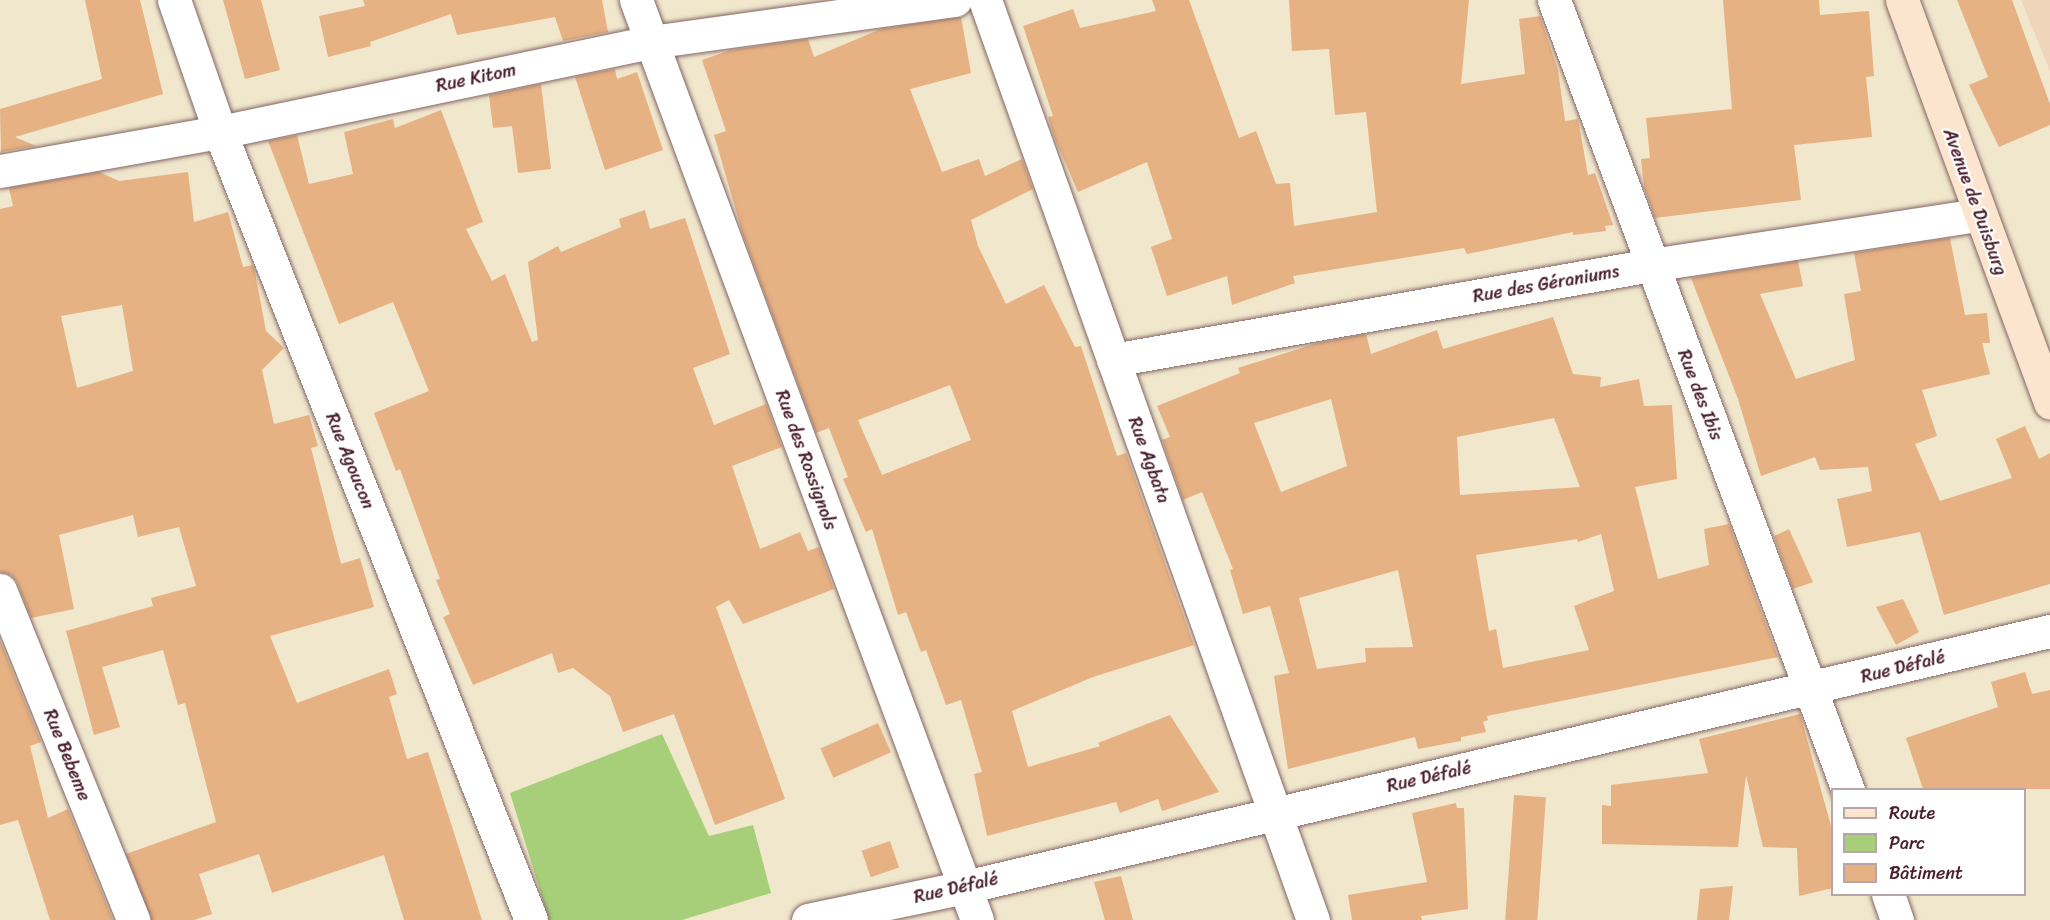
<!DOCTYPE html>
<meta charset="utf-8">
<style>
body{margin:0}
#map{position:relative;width:2050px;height:920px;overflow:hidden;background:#f0e7cd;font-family:Sriracha,sans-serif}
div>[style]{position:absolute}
.built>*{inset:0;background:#efd6bb}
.green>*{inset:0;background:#a7cf7a}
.building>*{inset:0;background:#e6b183;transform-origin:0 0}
.roads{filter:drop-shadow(0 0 2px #846564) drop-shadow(0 0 2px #846564)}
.street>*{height:33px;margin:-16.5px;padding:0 16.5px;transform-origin:16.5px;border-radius:16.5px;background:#fff}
.secondary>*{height:33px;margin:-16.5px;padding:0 16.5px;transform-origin:16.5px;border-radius:16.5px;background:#fce5cf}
span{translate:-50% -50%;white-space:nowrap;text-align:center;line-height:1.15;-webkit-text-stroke:4.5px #fff;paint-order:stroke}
.street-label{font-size:18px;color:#4a1f2b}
.legend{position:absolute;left:1831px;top:788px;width:195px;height:108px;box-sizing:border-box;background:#fff;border:2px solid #b7a5aa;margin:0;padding:8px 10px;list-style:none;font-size:18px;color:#4a1f2b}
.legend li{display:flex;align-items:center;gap:12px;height:30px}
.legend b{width:30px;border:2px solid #b7a5aa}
</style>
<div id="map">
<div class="built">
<i style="clip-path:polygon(2021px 0,2050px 0,2050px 71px)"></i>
</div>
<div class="green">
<i style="clip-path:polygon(662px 734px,709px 836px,753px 825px,771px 893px,682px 920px,549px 920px,510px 793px)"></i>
</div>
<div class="building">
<i style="clip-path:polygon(85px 0,140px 0,163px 94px,15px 137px,36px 146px,1px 152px,0 109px,102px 79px)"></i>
<i style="clip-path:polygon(223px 0,261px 0,280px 70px,245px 79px)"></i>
<i style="clip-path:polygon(363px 0,602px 0,608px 32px,563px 41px,555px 17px,457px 35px,451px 14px,370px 42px,371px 46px,328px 57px,319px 16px,365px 6px)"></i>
<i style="clip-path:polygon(1152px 0,1189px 0,1239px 138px,1256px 131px,1276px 184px,1290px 183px,1294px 226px,1377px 212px,1366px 112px,1335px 115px,1329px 49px,1292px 51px,1289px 0,1469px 0,1461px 84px,1525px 74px,1519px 19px,1540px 16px,1558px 70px,1565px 121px,1578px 119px,1588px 175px,1595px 173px,1613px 225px,1605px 226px,1606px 231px,1573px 235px,1573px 232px,1467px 254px,1464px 248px,1293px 276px,1295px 283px,1232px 305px,1227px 276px,1167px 296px,1151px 247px,1172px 239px,1147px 162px,1078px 192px,1054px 137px,1048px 117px,1053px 116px,1023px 26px,1073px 9px,1080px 28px,1156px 11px)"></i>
<i style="clip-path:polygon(1723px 0,1819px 0,1820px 15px,1869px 11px,1874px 76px,1866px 77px,1872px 137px,1794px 145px,1801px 200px,1655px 218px,1644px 187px,1641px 159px,1650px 158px,1646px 118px,1732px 109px)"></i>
<i style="clip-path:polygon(1957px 0,2012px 0,2050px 104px,2050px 125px,1999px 147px,1969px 85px,1988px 77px)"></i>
<i style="clip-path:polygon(evenodd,961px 17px,971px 73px,910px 89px,942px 172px,979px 159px,985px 176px,1022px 159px,1033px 189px,971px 220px,978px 246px,1006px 304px,1044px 285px,1075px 347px,1081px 346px,1117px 456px,1126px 453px,1194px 645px,1093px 677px,1012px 711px,1028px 767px,1100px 746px,1098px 743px,1170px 715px,1219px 792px,1162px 811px,1158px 799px,1120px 813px,1116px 802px,987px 836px,974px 774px,982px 772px,961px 700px,946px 705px,926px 650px,921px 652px,906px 612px,898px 615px,872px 529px,866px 532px,843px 479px,848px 477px,829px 428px,816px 433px,743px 235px,714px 135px,726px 131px,702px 60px,731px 50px,808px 39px,814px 57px,881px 29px,961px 17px,950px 385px,971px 440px,882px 475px,858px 420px,950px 385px)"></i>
<i style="clip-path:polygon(615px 69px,617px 79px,637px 72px,663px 150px,605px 170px,575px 77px)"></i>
<i style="clip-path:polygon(541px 84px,551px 169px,518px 173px,512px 126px,493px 128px,489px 95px)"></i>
<i style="clip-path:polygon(441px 110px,483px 222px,466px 229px,492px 281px,505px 274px,532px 342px,538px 340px,528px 262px,558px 246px,561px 252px,621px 227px,619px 219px,645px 210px,650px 229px,685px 218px,730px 354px,693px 368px,714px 425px,766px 404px,782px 447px,732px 466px,760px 549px,800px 532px,808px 551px,819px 547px,834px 589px,743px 624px,729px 600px,716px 607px,785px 799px,715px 825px,674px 714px,623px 732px,610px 696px,573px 668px,558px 673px,552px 653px,473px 685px,443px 617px,450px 614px,436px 580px,440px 579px,400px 469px,396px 471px,374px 413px,429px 391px,393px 302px,339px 324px,268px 141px,297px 135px,309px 184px,353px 174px,344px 132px,393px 119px,395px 128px)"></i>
<i style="clip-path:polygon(evenodd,99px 172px,119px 181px,188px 172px,194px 222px,228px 212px,243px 267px,253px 265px,255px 272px,266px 331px,284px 348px,262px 370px,274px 424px,309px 415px,318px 446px,311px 448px,341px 564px,360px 558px,374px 607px,270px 636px,297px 703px,389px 669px,397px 694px,389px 697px,407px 759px,428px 752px,482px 920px,404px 920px,384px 855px,272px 893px,259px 854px,199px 874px,212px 914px,194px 920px,151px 920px,126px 854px,216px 822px,185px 703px,178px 705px,163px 650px,102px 667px,120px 727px,94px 735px,66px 631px,153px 606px,151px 598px,196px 586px,179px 527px,138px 537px,133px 515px,59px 535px,74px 609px,31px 618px,17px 582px,11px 575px,0 572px,0 209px,13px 206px,9px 188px,99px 172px,122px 305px,133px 371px,77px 388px,61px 316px,122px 305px)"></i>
<i style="clip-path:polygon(1950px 238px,1965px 315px,1987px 313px,1990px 343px,1982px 343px,1990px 374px,1922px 390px,1937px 436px,1915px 444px,1940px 501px,2012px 478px,1996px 439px,2025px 426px,2039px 459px,2050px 453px,2050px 584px,1944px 615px,1920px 532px,1847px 547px,1837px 499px,1872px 491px,1868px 467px,1820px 470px,1815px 457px,1761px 476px,1738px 399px,1691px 278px,1798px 261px,1803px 286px,1760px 294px,1796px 379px,1855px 360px,1844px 294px,1861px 291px,1854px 253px)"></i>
<i style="clip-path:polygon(evenodd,1553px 317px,1573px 374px,1601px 377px,1600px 387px,1639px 379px,1644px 406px,1672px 405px,1677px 479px,1635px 487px,1658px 579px,1709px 565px,1704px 529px,1729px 524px,1778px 657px,1487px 716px,1488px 720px,1483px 722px,1486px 732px,1461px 737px,1461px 741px,1418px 749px,1415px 737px,1288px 769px,1274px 676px,1289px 673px,1270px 606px,1243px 614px,1230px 570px,1233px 569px,1202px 492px,1183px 500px,1162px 440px,1170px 437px,1157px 406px,1240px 373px,1238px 368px,1314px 344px,1366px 334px,1371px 354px,1437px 330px,1443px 349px,1553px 317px,1331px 399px,1347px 466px,1281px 492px,1254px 423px,1331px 399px,1553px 317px,1554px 418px,1580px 487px,1460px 495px,1457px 437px,1554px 418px,1553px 317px,1601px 534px,1614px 591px,1574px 606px,1589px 650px,1503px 668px,1496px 629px,1489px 631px,1476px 555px,1577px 539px,1578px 542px,1601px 534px,1553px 317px,1398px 570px,1413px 647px,1365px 648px,1366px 662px,1317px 669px,1299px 598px,1398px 570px)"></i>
<i style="clip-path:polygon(1789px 529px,1813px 582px,1793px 589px,1774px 536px)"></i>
<i style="clip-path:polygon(1903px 599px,1919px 632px,1896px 645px,1876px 607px)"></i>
<i style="clip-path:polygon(0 640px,41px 742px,30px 746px,48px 818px,68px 809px,113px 920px,50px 920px,18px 820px,0 825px)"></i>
<i style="clip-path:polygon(2025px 672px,2032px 694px,2050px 690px,2050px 789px,1923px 789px,1906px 738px,1998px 707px,1991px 682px)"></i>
<i style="clip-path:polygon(1800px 714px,1833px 833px,1833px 888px,1799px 896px,1797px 848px,1763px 847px,1746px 775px,1738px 847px,1602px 844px,1602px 805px,1611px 806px,1611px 785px,1708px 773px,1699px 739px)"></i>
<i style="left:878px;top:723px;width:32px;height:63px;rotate:66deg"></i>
<i style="left:1514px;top:795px;width:32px;height:125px;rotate:4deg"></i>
<i style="clip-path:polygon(1456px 803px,1457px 808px,1464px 808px,1468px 909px,1421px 916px,1422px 920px,1352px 920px,1348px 895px,1427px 882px,1412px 813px)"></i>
<i style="left:890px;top:841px;width:28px;height:30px;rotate:71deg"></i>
<i style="clip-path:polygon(1121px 876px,1133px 920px,1105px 920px,1094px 882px)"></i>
<i style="clip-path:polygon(1733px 886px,1729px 920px,1697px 920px,1700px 889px)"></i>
</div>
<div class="roads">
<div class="street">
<i style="left:174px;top:0;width:140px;rotate:70.8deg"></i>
<i style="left:220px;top:132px;width:847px;rotate:68.46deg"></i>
<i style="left:636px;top:0;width:981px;rotate:69.66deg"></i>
<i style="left:985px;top:0;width:977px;rotate:70.38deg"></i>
<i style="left:1554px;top:0;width:843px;rotate:69.59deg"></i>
<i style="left:0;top:171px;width:223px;rotate:-10.1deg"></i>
<i style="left:220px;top:132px;width:440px;rotate:-11.8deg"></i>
<i style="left:651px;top:42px;width:307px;rotate:-7.9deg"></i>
<i style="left:1113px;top:360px;width:546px;rotate:-10.01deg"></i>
<i style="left:1651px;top:265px;width:332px;rotate:-8.7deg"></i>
<i style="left:0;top:590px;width:356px;rotate:68deg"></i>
<i style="left:1888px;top:894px;width:28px;rotate:71deg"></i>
<i style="left:808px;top:920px;width:160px;rotate:-11.9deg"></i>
<i style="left:965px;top:887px;width:1115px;rotate:-13.28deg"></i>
</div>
<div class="secondary">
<i style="left:1902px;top:0;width:429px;rotate:69.8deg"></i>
</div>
</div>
<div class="street-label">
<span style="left:476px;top:78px;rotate:-12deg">Rue Kitom</span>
<span style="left:1975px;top:202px;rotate:70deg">Avenue de Duisburg</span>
<span style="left:1546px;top:284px;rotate:-10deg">Rue des Géraniums</span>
<span style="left:1700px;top:395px;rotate:69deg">Rue des Ibis</span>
<span style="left:806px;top:460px;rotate:70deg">Rue des Rossignols</span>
<span style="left:1149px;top:460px;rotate:70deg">Rue Agbata</span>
<span style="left:350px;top:461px;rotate:68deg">Rue Agoucon</span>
<span style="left:1903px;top:667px;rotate:-14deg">Rue Défalé</span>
<span style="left:67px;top:755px;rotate:68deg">Rue Bebeme</span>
<span style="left:1429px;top:777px;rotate:-13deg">Rue Défalé</span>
<span style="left:956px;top:888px;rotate:-13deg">Rue Défalé</span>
</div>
<ul class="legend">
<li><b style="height:8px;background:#fce5cf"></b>Route</li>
<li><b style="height:16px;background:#a7cf7a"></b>Parc</li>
<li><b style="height:16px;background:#e6b183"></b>Bâtiment</li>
</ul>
</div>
